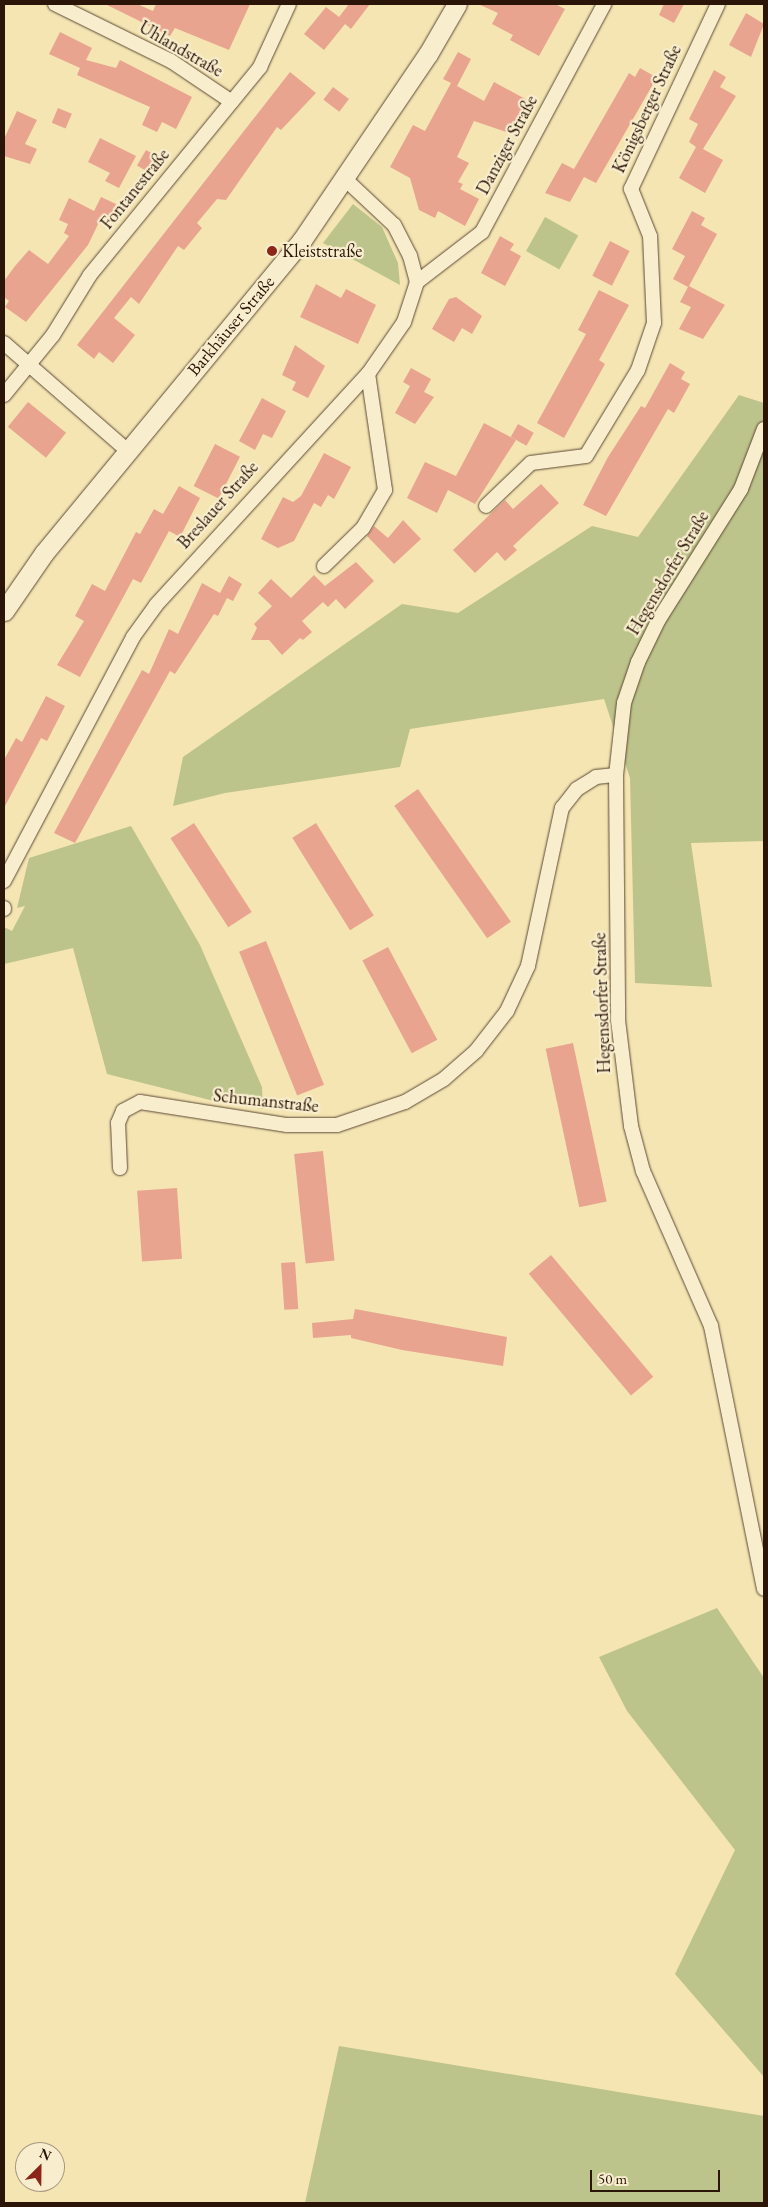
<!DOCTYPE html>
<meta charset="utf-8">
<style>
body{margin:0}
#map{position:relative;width:768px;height:2207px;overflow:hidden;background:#f4e5b3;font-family:"EB Garamond",serif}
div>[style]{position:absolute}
.green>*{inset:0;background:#bdc48b;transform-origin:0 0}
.building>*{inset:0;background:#e9a490;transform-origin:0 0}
.roads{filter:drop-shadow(0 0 1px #5d4833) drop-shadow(0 0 1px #5d4833)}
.street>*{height:14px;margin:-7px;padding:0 7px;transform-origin:7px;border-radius:7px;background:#f8eece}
.secondary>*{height:19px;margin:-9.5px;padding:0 9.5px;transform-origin:9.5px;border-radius:9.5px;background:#f8eece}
.dots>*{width:14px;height:14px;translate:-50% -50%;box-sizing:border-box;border:2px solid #f8eece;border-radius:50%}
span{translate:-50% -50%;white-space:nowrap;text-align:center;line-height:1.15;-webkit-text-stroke:4.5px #f8eece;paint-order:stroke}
.street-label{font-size:18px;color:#2b1408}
.poi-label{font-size:18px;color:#2b1408}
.left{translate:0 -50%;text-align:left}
.frame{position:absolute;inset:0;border:5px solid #2b1408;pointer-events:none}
.north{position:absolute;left:15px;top:2142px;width:50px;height:50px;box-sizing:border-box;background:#f8eece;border:1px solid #a6977f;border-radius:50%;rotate:23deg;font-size:14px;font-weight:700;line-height:20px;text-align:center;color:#2b1408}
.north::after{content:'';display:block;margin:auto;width:18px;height:22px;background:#8f2418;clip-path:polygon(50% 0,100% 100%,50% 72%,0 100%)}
.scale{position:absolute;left:590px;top:2170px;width:130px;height:22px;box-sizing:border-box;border:2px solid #2b1408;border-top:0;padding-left:6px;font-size:15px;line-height:18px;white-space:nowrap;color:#2b1408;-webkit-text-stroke:4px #f8eece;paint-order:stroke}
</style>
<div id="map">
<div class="green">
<i style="clip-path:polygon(353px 204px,382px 227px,398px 263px,400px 285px,323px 243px)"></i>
<i style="left:545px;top:217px;width:38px;height:39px;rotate:29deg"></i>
<i style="clip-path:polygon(739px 395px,764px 403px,764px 841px,691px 843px,712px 987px,635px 983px,630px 778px,604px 699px,410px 729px,400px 767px,225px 793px,173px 806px,183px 757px,402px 604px,458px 613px,592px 526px,638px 537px)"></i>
<i style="clip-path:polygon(131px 826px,200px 945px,262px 1087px,263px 1109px,214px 1101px,107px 1074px,73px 948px,4px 964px,4px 927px,12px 931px,25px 906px,17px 908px,29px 858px)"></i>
<i style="clip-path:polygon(717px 1608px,764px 1678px,764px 2077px,675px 1974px,735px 1850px,627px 1711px,599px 1657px)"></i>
<i style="clip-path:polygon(339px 2046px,764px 2116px,764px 2203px,305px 2203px)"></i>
</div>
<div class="building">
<i style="clip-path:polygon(105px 4px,137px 4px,153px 11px,156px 4px,250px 4px,229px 50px,175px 28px,170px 36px)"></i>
<i style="clip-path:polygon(349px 4px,370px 4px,351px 29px,345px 24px,324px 50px,304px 34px,326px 7px,339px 17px)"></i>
<i style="clip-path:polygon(478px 4px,555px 4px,565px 9px,539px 56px,510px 40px,513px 35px,492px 24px,498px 13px)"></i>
<i style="clip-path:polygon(664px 4px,684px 4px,674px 23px,659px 15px)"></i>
<i style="clip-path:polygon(746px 13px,764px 24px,751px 57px,729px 45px)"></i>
<i style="clip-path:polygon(60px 32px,92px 48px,86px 60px,116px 68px,120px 60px,192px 97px,176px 129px,162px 122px,157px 132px,142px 125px,150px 107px,77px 75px,80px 68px,49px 54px)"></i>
<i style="clip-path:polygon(458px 52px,471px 59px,457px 86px,484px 101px,494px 82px,529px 101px,512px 134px,474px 121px,457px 157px,469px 163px,458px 182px,463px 184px,460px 189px,479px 199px,465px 226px,438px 211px,435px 218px,419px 210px,410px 178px,390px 167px,413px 125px,425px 131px,451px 83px,443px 79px)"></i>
<i style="clip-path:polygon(640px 68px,654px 76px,652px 86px,596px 183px,584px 177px,570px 202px,545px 193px,562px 163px,574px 169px,629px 73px,635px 77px)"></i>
<i style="clip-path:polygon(714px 70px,726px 77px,720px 87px,736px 96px,703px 149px,723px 160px,705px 193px,679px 178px,696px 147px,689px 142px,698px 124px,689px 119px)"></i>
<i style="clip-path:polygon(290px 72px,316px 93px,281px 130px,277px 127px,226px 200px,217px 199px,197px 223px,202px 228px,184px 250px,178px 246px,139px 304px,131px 297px,114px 318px,135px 335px,113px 363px,99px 352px,94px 359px,77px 345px)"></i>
<i style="left:333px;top:87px;width:20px;height:16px;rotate:37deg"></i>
<i style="left:58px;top:108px;width:15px;height:16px;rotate:23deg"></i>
<i style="clip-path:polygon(17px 111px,37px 120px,25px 144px,37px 149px,30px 164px,4px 156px,4px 139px)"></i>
<i style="clip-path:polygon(100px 138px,136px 156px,119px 188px,105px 181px,110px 173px,88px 162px)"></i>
<i style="left:146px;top:150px;width:16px;height:18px;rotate:30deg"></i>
<i style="clip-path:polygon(101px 197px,116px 204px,109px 219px,102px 216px,88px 245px,26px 322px,5px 307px,9px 301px,4px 297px,4px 281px,15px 266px,29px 250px,48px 264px,69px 236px,64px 233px,68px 224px,59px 220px,69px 198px,94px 211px)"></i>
<i style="clip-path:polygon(692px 211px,705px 218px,701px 225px,717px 234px,689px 286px,725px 305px,703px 339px,679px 329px,691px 307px,680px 302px,688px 287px,673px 279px,685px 256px,672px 249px)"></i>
<i style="clip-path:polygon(500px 236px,514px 244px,510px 250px,521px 256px,505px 286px,481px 273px)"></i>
<i style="left:610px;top:241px;width:22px;height:39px;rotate:27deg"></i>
<i style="clip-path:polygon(316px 284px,341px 298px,346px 289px,376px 305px,358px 344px,300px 317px)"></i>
<i style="clip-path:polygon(599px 290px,629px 305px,599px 360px,605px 364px,564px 438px,537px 423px,586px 334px,578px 330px)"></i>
<i style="clip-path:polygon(456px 297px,482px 316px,472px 334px,462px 328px,454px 342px,432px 329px,449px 299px)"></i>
<i style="clip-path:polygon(295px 345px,325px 366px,308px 398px,292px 390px,296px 382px,282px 375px)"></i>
<i style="clip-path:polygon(670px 363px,685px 372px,681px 379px,690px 384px,674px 413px,668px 409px,606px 516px,583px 505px,608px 457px,641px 406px,645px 408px)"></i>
<i style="clip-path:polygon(411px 368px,431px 379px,424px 392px,434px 397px,415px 424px,395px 413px,410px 386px,403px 382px)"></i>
<i style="clip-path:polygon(262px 398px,286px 411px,272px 438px,263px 434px,255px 450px,239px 441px)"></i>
<i style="left:28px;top:402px;width:49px;height:32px;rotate:39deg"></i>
<i style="clip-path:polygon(484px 423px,516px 440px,475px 504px,448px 490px,437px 513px,407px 498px,425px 462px,456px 476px)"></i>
<i style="left:518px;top:424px;width:18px;height:15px;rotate:29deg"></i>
<i style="left:215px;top:444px;width:28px;height:47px;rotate:27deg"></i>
<i style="clip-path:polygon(324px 453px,351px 467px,334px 499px,328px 495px,321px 507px,314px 503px,294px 541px,278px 548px,261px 539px,283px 497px,293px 502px,301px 496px)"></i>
<i style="clip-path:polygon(541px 484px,559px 503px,513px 546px,517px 550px,505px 561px,497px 552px,475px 573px,453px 550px,505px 500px,513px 509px)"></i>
<i style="clip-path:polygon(179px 486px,200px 498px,180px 537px,169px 531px,141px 583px,133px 579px,80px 677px,57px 665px,84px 621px,75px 616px,92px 584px,105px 591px,136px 532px,140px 534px,154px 509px,163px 514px)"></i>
<i style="clip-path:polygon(403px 520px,421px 539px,394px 564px,367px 536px,374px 526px,388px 538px)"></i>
<i style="clip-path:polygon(356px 562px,374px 581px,345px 609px,336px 599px,328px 607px,323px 602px,302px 621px,312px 632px,303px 640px,300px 638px,282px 655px,269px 640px,251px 640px,257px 628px,254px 624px,272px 606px,258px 593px,271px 579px,291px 598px,314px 575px,325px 586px)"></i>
<i style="clip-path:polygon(229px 576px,242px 584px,233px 601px,227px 598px,218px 616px,214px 614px,175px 674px,170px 671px,75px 843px,54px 833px,142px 670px,149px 674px,169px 629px,178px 634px,202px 583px,220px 593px)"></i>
<i style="clip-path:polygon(46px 696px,65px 706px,47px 741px,41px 738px,4px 808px,4px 760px,16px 738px,22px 742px)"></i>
<i style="left:418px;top:789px;width:162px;height:29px;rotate:55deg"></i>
<i style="left:194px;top:823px;width:106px;height:28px;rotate:57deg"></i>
<i style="left:316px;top:823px;width:109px;height:28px;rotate:58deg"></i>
<i style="left:266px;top:941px;width:155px;height:29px;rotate:68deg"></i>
<i style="left:388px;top:947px;width:105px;height:29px;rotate:62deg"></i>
<i style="left:573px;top:1043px;width:162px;height:28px;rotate:78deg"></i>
<i style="left:323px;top:1151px;width:110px;height:29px;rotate:84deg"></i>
<i style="left:177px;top:1188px;width:71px;height:40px;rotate:86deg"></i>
<i style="left:551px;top:1255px;width:159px;height:29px;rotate:50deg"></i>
<i style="left:295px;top:1262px;width:47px;height:14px;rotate:86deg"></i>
<i style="clip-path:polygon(355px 1309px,507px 1337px,503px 1366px,402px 1350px,351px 1338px,351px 1335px,313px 1338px,312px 1323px,353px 1319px)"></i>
</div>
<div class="roads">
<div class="street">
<i style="left:55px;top:4px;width:129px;rotate:26.2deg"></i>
<i style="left:171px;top:61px;width:73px;rotate:33.9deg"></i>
<i style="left:417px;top:282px;width:82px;rotate:-37.6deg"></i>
<i style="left:482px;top:232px;width:259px;rotate:-61.8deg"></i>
<i style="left:4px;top:343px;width:164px;rotate:41.1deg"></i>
<i style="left:4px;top:395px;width:77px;rotate:-50.8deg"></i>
<i style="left:53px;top:335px;width:70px;rotate:-58.3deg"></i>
<i style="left:90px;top:275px;width:269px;rotate:-50.7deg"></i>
<i style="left:260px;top:67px;width:69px;rotate:-65.3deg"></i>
<i style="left:764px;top:429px;width:64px;rotate:111deg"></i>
<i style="left:741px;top:489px;width:156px;rotate:122.2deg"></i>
<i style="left:658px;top:621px;width:46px;rotate:116deg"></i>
<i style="left:638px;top:662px;width:43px;rotate:108.9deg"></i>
<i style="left:624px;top:703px;width:72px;rotate:96.3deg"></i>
<i style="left:616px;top:775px;width:245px;rotate:89.5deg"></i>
<i style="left:618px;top:1020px;width:107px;rotate:83deg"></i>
<i style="left:631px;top:1126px;width:47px;rotate:75.1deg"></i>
<i style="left:643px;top:1171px;width:169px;rotate:66.3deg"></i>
<i style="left:711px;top:1326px;width:268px;rotate:78.6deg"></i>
<i style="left:486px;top:506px;width:62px;rotate:-43.7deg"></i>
<i style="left:531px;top:463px;width:55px;rotate:-7.3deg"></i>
<i style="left:586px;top:456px;width:100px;rotate:-58.8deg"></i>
<i style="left:638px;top:370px;width:50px;rotate:-71.2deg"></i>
<i style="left:654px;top:323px;width:87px;rotate:-92.6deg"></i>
<i style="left:650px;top:236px;width:51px;rotate:-112deg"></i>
<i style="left:631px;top:189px;width:204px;rotate:-64.8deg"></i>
<i style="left:324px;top:566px;width:54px;rotate:-44.3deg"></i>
<i style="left:363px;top:528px;width:44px;rotate:-59.9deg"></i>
<i style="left:385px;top:490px;width:117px;rotate:-98.3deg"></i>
<i style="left:4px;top:881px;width:276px;rotate:-62.1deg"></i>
<i style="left:133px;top:637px;width:39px;rotate:-54deg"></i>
<i style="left:156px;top:605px;width:314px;rotate:-47.5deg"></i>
<i style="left:368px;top:374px;width:63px;rotate:-55.3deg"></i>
<i style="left:404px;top:322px;width:42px;rotate:-72deg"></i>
<i style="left:417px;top:282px;width:27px;rotate:-105deg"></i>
<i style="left:410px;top:256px;width:35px;rotate:-117deg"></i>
<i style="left:394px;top:225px;width:67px;rotate:-136.8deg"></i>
<i style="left:4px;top:908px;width:1px;rotate:90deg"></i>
<i style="left:120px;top:1168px;width:45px;rotate:-92.5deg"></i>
<i style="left:118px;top:1123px;width:13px;rotate:-67deg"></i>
<i style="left:123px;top:1111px;width:19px;rotate:-28deg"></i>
<i style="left:140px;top:1102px;width:149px;rotate:8.9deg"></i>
<i style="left:287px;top:1125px;width:50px"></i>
<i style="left:337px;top:1125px;width:72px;rotate:-18.7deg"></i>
<i style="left:405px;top:1102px;width:45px;rotate:-30.5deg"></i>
<i style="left:444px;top:1079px;width:43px;rotate:-41.2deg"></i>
<i style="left:476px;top:1051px;width:51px;rotate:-52.2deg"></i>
<i style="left:507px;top:1011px;width:50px;rotate:-65deg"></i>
<i style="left:528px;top:966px;width:162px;rotate:-77.9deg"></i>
<i style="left:562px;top:808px;width:24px;rotate:-52deg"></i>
<i style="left:577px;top:789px;width:22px;rotate:-32deg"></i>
<i style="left:596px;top:777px;width:20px;rotate:-6deg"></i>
</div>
<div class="secondary">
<i style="left:4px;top:611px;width:70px;rotate:-55.4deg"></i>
<i style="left:44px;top:553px;width:406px;rotate:-50.5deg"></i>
<i style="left:302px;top:240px;width:225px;rotate:-55.9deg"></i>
<i style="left:428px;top:54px;width:58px;rotate:-59.9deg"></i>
</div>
</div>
<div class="dots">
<i style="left:272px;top:251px;background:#8f2418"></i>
</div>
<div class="street-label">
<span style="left:181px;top:49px;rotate:30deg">Uhlandstraße</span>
<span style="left:647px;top:109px;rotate:-65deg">Königsberger Straße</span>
<span style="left:507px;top:145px;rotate:-62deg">Danziger Straße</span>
<span style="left:135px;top:189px;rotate:-51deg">Fontanestraße</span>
<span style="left:231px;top:326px;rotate:-50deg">Barkhäuser Straße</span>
<span style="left:218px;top:505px;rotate:-48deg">Breslauer Straße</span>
<span style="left:668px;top:573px;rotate:-59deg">Hegensdorfer Straße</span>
<span style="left:602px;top:1003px;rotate:-92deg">Hegensdorfer Straße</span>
<span style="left:266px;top:1101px;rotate:6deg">Schumanstraße</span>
</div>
<div class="poi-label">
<span class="left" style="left:282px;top:251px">Kleiststraße</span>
</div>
<div class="frame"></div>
<div class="north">N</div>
<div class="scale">50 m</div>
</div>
